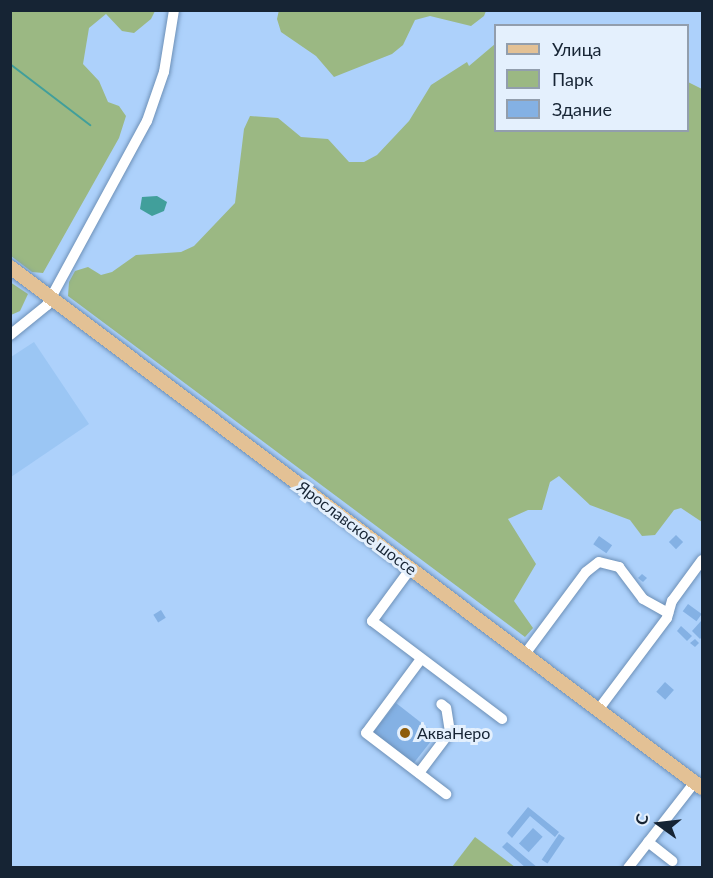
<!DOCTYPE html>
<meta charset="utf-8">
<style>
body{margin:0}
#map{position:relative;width:713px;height:878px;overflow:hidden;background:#add1fb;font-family:Lato,sans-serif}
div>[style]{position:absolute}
.built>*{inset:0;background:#9bc6f4}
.green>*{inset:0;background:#9bb883}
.water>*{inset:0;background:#419f9b}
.stream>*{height:2px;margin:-1px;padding:0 1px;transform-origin:1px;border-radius:1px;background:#419f9b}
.building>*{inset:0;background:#84b1e4;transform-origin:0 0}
.roads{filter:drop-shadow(0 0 2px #6d90b7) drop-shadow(0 0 2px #6d90b7)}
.minor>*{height:10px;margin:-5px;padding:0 5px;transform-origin:5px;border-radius:5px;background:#fff}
.major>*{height:14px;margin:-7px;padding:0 7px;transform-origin:7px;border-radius:7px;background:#e3c195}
.dots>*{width:16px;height:16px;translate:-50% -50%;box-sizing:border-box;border:3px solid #e4f0fd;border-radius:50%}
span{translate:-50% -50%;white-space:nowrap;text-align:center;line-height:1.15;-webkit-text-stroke:6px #e4f0fd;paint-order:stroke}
.street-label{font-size:16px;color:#162434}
.poi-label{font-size:16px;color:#162434}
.left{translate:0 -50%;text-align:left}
.frame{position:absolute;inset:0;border:12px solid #162434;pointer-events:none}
.legend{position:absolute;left:494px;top:24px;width:195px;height:108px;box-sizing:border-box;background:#e4f0fd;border:2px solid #929ead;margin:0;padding:8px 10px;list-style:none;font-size:18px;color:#162434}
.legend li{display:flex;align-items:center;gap:12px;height:30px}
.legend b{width:30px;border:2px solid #929ead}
.north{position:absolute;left:629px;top:794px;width:60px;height:60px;-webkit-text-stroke:4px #e4f0fd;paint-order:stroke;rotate:285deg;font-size:16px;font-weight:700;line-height:24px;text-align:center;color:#162434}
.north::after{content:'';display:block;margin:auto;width:21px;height:27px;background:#162434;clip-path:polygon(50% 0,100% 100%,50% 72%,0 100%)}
</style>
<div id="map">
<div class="built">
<i style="clip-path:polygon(34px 342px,89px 424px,11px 477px,11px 357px)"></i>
</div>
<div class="green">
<i style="clip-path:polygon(279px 10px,486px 10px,486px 11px,484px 16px,471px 26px,430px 16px,415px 20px,403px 45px,392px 54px,334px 77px,316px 56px,281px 32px,277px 19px)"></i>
<i style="clip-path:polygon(10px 11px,155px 11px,151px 19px,134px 33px,122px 31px,106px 14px,89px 28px,83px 64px,99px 81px,108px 102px,119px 106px,126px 116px,119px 138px,43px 273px,32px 272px,11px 256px)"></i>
<i style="clip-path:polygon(495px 44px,496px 130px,688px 130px,688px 82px,702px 89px,702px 522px,681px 508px,674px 510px,655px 535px,642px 536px,630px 520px,590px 505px,559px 476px,550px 482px,542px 510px,528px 510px,508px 519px,536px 564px,514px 601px,533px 628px,525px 637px,68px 296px,69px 282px,75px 271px,88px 267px,101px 275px,112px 272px,136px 255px,181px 252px,194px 246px,235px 203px,244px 129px,250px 116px,278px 118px,301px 137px,328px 139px,349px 162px,364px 162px,377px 155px,409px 121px,431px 85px,467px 62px,469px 66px)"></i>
<i style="clip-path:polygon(10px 282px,28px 294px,20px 311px,11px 315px)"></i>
<i style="clip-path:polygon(475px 837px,515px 867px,452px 867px)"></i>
</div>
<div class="water">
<i style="clip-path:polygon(157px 196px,167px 202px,164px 211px,152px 216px,140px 209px,142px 197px)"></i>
</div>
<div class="stream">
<i style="left:10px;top:64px;width:101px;rotate:37.3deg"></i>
</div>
<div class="building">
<i style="left:676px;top:535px;width:10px;height:10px;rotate:45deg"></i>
<i style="left:599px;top:536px;width:16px;height:10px;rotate:35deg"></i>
<i style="clip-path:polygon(642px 574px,647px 578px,643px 582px,638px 578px)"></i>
<i style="left:688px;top:604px;width:17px;height:9px;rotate:36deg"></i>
<i style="left:161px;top:610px;width:9px;height:9px;rotate:58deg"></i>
<i style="clip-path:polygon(701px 621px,702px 637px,700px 639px,692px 631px)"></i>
<i style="clip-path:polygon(681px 626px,692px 636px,687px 641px,677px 631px)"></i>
<i style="clip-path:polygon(695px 639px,699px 643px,695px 647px,690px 643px)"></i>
<i style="left:665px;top:682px;width:12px;height:13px;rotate:42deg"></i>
<i style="left:396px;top:703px;width:51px;height:37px;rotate:38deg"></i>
<i style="clip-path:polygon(528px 807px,559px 832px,555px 837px,530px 816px,512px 838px,507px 833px)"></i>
<i style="left:533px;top:828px;width:13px;height:21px;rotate:42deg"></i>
<i style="left:559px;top:834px;width:7px;height:31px;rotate:34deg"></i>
<i style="clip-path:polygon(507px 842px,538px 868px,526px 868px,502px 847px)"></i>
</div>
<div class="roads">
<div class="minor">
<i style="left:10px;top:335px;width:48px;rotate:-39deg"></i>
<i style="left:47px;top:305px;width:209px;rotate:-61.5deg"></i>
<i style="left:147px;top:121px;width:52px;rotate:-70.9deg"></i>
<i style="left:164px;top:72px;width:63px;rotate:-80.8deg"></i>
<i style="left:411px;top:568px;width:66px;rotate:126.3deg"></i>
<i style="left:372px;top:621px;width:163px;rotate:37deg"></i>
<i style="left:525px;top:654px;width:102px;rotate:-53.4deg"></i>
<i style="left:586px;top:572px;width:16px;rotate:-38deg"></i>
<i style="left:599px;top:562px;width:21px;rotate:14deg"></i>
<i style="left:619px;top:567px;width:40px;rotate:53deg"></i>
<i style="left:643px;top:599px;width:29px;rotate:29deg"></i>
<i style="left:421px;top:659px;width:92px;rotate:126.6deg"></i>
<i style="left:366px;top:733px;width:101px;rotate:37.3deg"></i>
<i style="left:598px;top:710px;width:115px;rotate:-53.1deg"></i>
<i style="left:667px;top:618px;width:18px;rotate:-74deg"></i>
<i style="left:672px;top:601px;width:51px;rotate:-53.8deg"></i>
<i style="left:419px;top:773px;width:51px;rotate:-52.9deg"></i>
<i style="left:450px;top:732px;width:24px;rotate:-99deg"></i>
<i style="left:446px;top:708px;width:6px;rotate:-141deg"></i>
<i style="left:648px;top:842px;width:31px;rotate:38deg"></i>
<i style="left:628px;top:868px;width:109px;rotate:-52.1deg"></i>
</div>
<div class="major">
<i style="left:10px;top:267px;width:866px;rotate:36.98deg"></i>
</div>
</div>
<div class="dots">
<i style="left:405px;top:733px;background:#8e5c09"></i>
</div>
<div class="street-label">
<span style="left:357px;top:528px;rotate:37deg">Ярославское шоссе</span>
</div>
<div class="poi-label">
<span class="left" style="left:417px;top:733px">АкваНеро</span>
</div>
<div class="frame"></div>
<ul class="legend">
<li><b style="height:8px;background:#e3c195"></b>Улица</li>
<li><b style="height:16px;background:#9bb883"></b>Парк</li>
<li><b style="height:16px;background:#84b1e4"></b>Здание</li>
</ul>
<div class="north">С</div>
</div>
